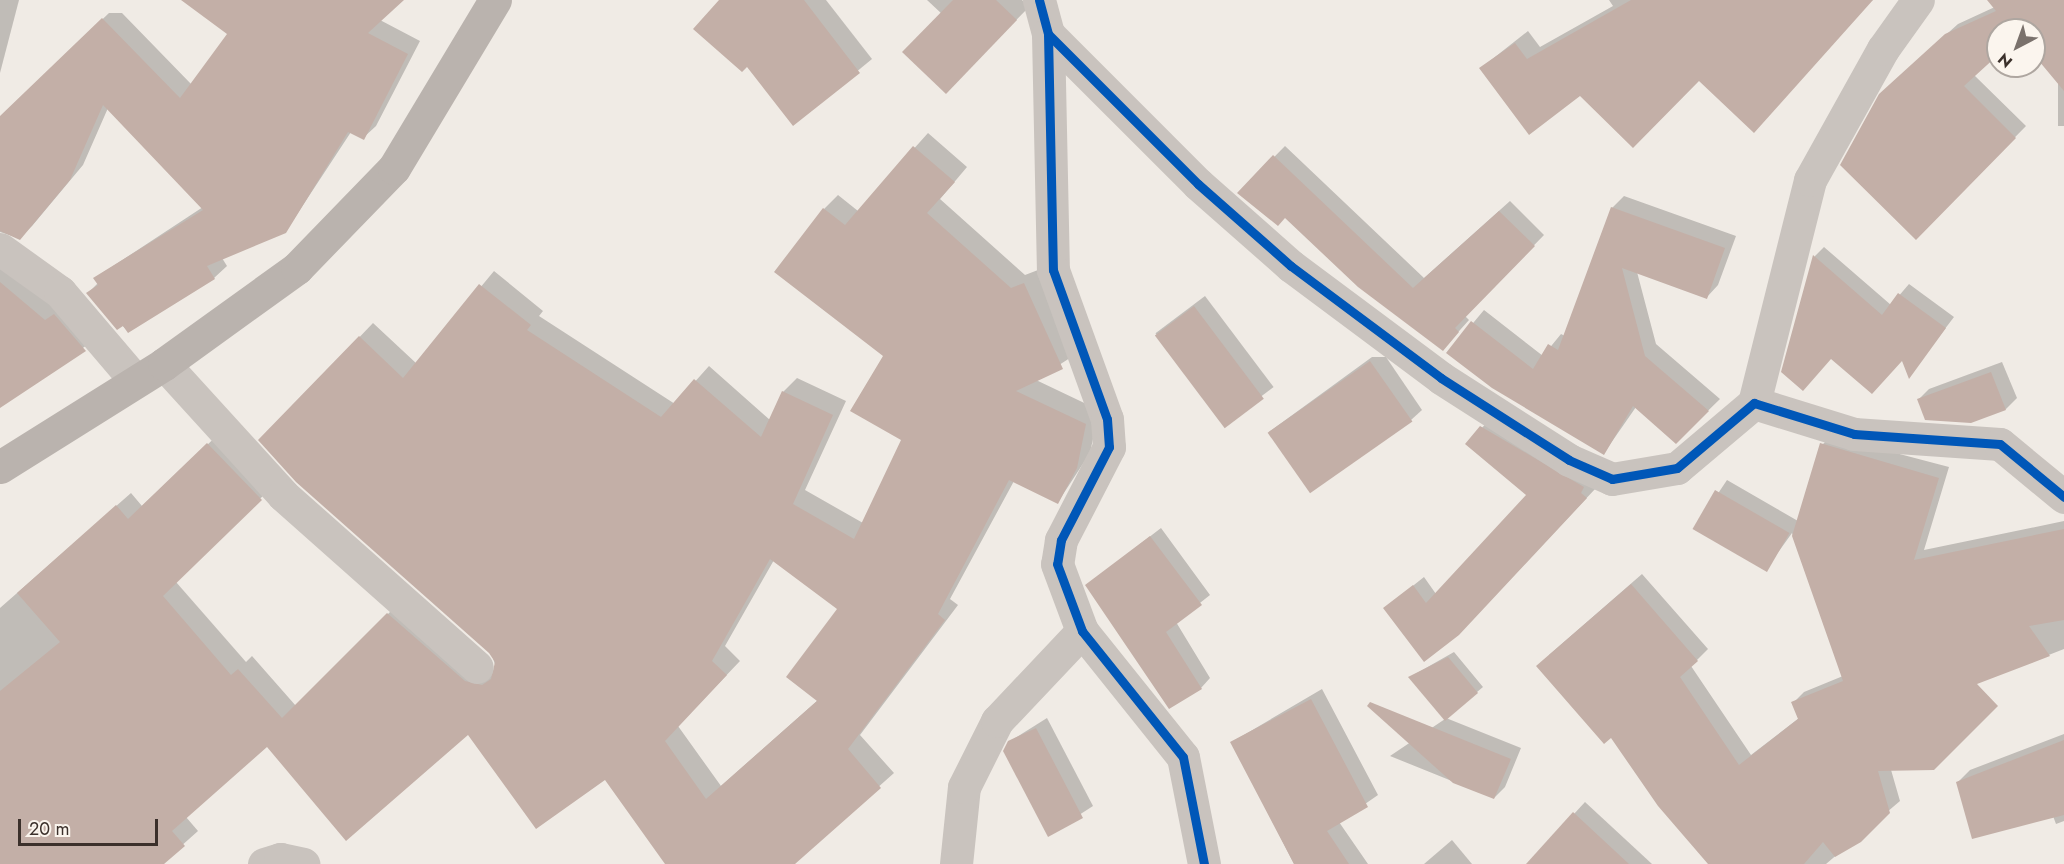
<!DOCTYPE html>
<style>
body{margin:0}
#map{position:relative;width:2064px;height:864px;overflow:hidden;background:#f0ebe5;font-family:Jost,sans-serif}
div>[style]{position:absolute}
.shadow>*{inset:0;background:#0003;transform-origin:0 0}
.building>*{inset:0;background:#c3afa7;transform-origin:0 0}
.street>*{height:33px;margin:-16.5px;padding:0 16.5px;transform-origin:16.5px;border-radius:16.5px;background:#c9c3be}
.secondary>*{height:33px;margin:-16.5px;padding:0 16.5px;transform-origin:16.5px;border-radius:16.5px;background:#bab3ae}
.cycleway>*{height:9px;margin:-4.5px;padding:0 4.5px;transform-origin:4.5px;border-radius:4.5px;background:#0057b8}
span{translate:-50% -50%;white-space:nowrap;text-align:center;line-height:1.15;-webkit-text-stroke:4.5px #fbf5ee;paint-order:stroke}
.north{position:absolute;left:1986px;top:18px;width:60px;height:60px;box-sizing:border-box;background:#fbf5ee;border:2px solid #aea6a0;border-radius:50%;rotate:221deg;font-size:16px;font-weight:700;line-height:24px;text-align:center;color:#3b302b}
.north::after{content:'';display:block;margin:auto;width:21px;height:27px;background:#7a716c;clip-path:polygon(50% 0,100% 100%,50% 72%,0 100%)}
.scale{position:absolute;left:18px;top:819px;width:140px;height:27px;box-sizing:border-box;border:3px solid #3b302b;border-top:0;padding-left:8px;font-size:18px;line-height:21px;white-space:nowrap;color:#3b302b;-webkit-text-stroke:4px #fbf5ee;paint-order:stroke}
</style>
<div id="map">
<div class="shadow">
<i style="clip-path:polygon(0 0,19px 0,0 73px)"></i>
<i style="clip-path:polygon(184px 0,401px 0,380px 20px,420px 41px,376px 126px,363px 138px,351px 132px,286px 231px,222px 258px,227px 266px,214px 278px,128px 331px,88px 293px,98px 283px,95px 278px,203px 207px,108px 108px,83px 165px,32px 226px,19px 238px,0 232px,0 138px,5px 113px,109px 13px,122px 13px,192px 85px,229px 33px)"></i>
<i style="clip-path:polygon(721px 0,826px 0,872px 59px,793px 124px)"></i>
<i style="clip-path:polygon(927px 0,1022px 0,1029px 7px,946px 92px,942px 14px)"></i>
<i style="clip-path:polygon(1609px 0,1873px 0,1699px 79px,1580px 94px,1481px 68px,1528px 31px,1540px 47px,1613px 6px)"></i>
<i style="clip-path:polygon(2010px 0,2064px 0,2064px 126px,2058px 126px,2058px 82px,2034px 53px,2034px 30px,1998px 30px,1998px 53px,1974px 75px,2026px 126px,1916px 238px,1892px 83px,1958px 24px)"></i>
<i style="clip-path:polygon(evenodd,928px 133px,967px 167px,940px 199px,1025px 275px,1038px 270px,1076px 354px,1036px 380px,1099px 410px,1090px 453px,1058px 502px,1014px 481px,950px 599px,958px 605px,860px 735px,894px 773px,803px 854px,775px 864px,667px 864px,605px 778px,469px 733px,267px 745px,186px 817px,198px 831px,161px 864px,0 864px,0 608px,131px 493px,142px 506px,222px 431px,274px 485px,176px 582px,246px 662px,252px 656px,296px 706px,402px 600px,479px 668px,497px 671px,491px 652px,261px 440px,373px 323px,417px 364px,494px 271px,543px 311px,539px 316px,675px 404px,709px 366px,770px 420px,783px 392px,797px 378px,846px 401px,805px 490px,863px 523px,903px 439px,885px 355px,824px 209px,838px 195px,858px 211px,928px 133px,774px 560px,839px 609px,818px 700px,721px 786px,678px 726px,740px 661px,725px 646px,774px 560px)"></i>
<i style="clip-path:polygon(1285px 146px,1424px 278px,1510px 201px,1544px 235px,1465px 316px,1469px 320px,1443px 349px,1286px 216px,1239px 193px)"></i>
<i style="clip-path:polygon(1624px 196px,1736px 236px,1718px 285px,1707px 297px,1637px 272px,1656px 344px,1720px 399px,1676px 442px,1636px 407px,1604px 453px,1448px 353px,1484px 310px,1543px 356px,1561px 334px,1565px 336px,1612px 208px)"></i>
<i style="clip-path:polygon(0 245px,97px 338px,0 406px)"></i>
<i style="clip-path:polygon(1824px 247px,1891px 305px,1909px 284px,1954px 317px,1909px 376px,1903px 359px,1832px 358px,1783px 372px,1815px 256px)"></i>
<i style="left:1205px;top:296px;width:114px;height:62px;rotate:53deg"></i>
<i style="clip-path:polygon(1372px 357px,1386px 357px,1422px 410px,1411px 420px,1269px 432px)"></i>
<i style="clip-path:polygon(2002px 362px,2017px 398px,2006px 409px,1918px 400px,1929px 389px)"></i>
<i style="clip-path:polygon(1492px 417px,1596px 488px,1469px 623px,1385px 608px,1424px 577px,1436px 594px,1528px 495px,1467px 444px)"></i>
<i style="clip-path:polygon(1831px 436px,1949px 467px,1924px 550px,2064px 521px,2064px 649px,1845px 734px,1883px 742px,1900px 801px,1826px 864px,1709px 864px,1549px 655px,1642px 574px,1708px 649px,1691px 666px,1751px 755px,1799px 718px,1793px 703px,1804px 692px,1843px 676px,1792px 533px,1766px 569px,1695px 528px,1727px 480px,1798px 521px,1820px 447px)"></i>
<i style="clip-path:polygon(1161px 528px,1210px 595px,1176px 622px,1210px 678px,1201px 688px,1087px 585px)"></i>
<i style="clip-path:polygon(1454px 652px,1483px 687px,1446px 718px,1521px 748px,1505px 787px,1494px 798px,1390px 756px,1445px 719px,1410px 677px)"></i>
<i style="clip-path:polygon(1322px 689px,1378px 795px,1339px 822px,1368px 864px,1294px 864px,1232px 742px)"></i>
<i style="clip-path:polygon(1047px 718px,1093px 806px,1048px 835px,1009px 742px)"></i>
<i style="clip-path:polygon(2064px 734px,2064px 821px,2056px 824px,2053px 816px,1958px 782px,1970px 770px)"></i>
<i style="clip-path:polygon(1585px 802px,1652px 864px,1528px 864px)"></i>
<i style="clip-path:polygon(1452px 840px,1472px 864px,1424px 864px)"></i>
</div>
<div class="building">
<i style="clip-path:polygon(181px 0,404px 0,368px 33px,408px 54px,364px 140px,348px 132px,286px 233px,207px 266px,215px 279px,128px 333px,123px 326px,117px 330px,86px 293px,98px 285px,93px 278px,203px 210px,103px 105px,70px 180px,20px 240px,0 231px,0 116px,102px 18px,180px 98px,227px 34px)"></i>
<i style="clip-path:polygon(719px 0,804px 0,860px 73px,793px 126px,747px 67px,742px 72px,693px 29px)"></i>
<i style="clip-path:polygon(953px 0,996px 0,1017px 20px,946px 94px,902px 52px)"></i>
<i style="clip-path:polygon(1631px 0,1873px 0,1754px 133px,1699px 81px,1633px 148px,1580px 96px,1529px 135px,1479px 68px,1515px 43px,1527px 59px)"></i>
<i style="clip-path:polygon(1987px 0,2064px 0,2064px 91px,2034px 55px,2034px 30px,1998px 30px,1998px 55px,1964px 86px,2016px 138px,1916px 240px,1840px 165px,1879px 94px,1945px 34px,1996px 11px)"></i>
<i style="clip-path:polygon(evenodd,913px 146px,955px 182px,927px 213px,1011px 288px,1024px 283px,1063px 369px,1016px 391px,1086px 424px,1077px 468px,1058px 504px,1009px 480px,938px 614px,945px 620px,848px 749px,881px 788px,795px 864px,665px 864px,605px 780px,536px 829px,468px 735px,346px 841px,267px 747px,172px 831px,185px 846px,164px 864px,0 864px,0 691px,60px 642px,17px 593px,116px 505px,128px 519px,207px 443px,262px 500px,163px 596px,231px 675px,238px 669px,282px 718px,387px 613px,465px 681px,482px 685px,491px 679px,495px 662px,489px 653px,296px 482px,258px 440px,359px 336px,403px 378px,479px 284px,531px 325px,527px 330px,661px 417px,694px 379px,761px 437px,782px 391px,833px 415px,793px 504px,854px 539px,901px 440px,850px 411px,883px 356px,774px 272px,823px 208px,845px 225px,913px 146px,770px 559px,837px 609px,786px 677px,817px 701px,706px 799px,665px 741px,727px 675px,712px 661px,770px 559px)"></i>
<i style="clip-path:polygon(1273px 155px,1413px 288px,1499px 211px,1535px 246px,1455px 328px,1459px 332px,1443px 351px,1358px 287px,1285px 218px,1278px 226px,1237px 193px)"></i>
<i style="clip-path:polygon(1611px 207px,1725px 248px,1707px 299px,1622px 268px,1645px 356px,1709px 411px,1676px 444px,1633px 406px,1604px 455px,1492px 388px,1446px 353px,1471px 321px,1533px 369px,1548px 344px,1558px 350px)"></i>
<i style="clip-path:polygon(1813px 255px,1882px 315px,1898px 293px,1946px 328px,1909px 379px,1902px 361px,1872px 394px,1831px 359px,1803px 391px,1781px 372px)"></i>
<i style="clip-path:polygon(0 282px,45px 320px,54px 314px,86px 351px,0 408px)"></i>
<i style="left:1194px;top:306px;width:116px;height:49px;rotate:53deg"></i>
<i style="left:1370px;top:361px;width:74px;height:125px;rotate:55deg"></i>
<i style="clip-path:polygon(1991px 372px,2006px 410px,1971px 423px,1925px 420px,1917px 399px)"></i>
<i style="clip-path:polygon(1480px 426px,1584px 487px,1581px 493px,1587px 498px,1459px 635px,1424px 662px,1383px 608px,1413px 585px,1426px 603px,1526px 495px,1465px 444px)"></i>
<i style="clip-path:polygon(1820px 443px,1939px 478px,1914px 560px,2064px 529px,2064px 620px,2029px 626px,2050px 656px,1977px 684px,1998px 706px,1934px 770px,1878px 771px,1890px 813px,1861px 842px,1835px 857px,1823px 842px,1804px 864px,1708px 864px,1658px 806px,1611px 738px,1604px 744px,1536px 666px,1631px 584px,1698px 661px,1680px 677px,1739px 765px,1798px 719px,1791px 702px,1843px 681px,1792px 536px)"></i>
<i style="left:1715px;top:490px;width:86px;height:45px;rotate:30deg"></i>
<i style="clip-path:polygon(1150px 536px,1202px 605px,1166px 632px,1202px 689px,1169px 709px,1085px 585px)"></i>
<i style="clip-path:polygon(1448px 657px,1478px 693px,1445px 721px,1408px 677px)"></i>
<i style="clip-path:polygon(1311px 699px,1368px 807px,1327px 831px,1349px 864px,1294px 864px,1230px 742px)"></i>
<i style="clip-path:polygon(1370px 702px,1511px 759px,1494px 799px,1453px 783px,1367px 706px)"></i>
<i style="clip-path:polygon(1036px 728px,1083px 818px,1048px 837px,1003px 751px,1008px 741px)"></i>
<i style="clip-path:polygon(2064px 740px,2064px 815px,1972px 839px,1956px 782px)"></i>
<i style="clip-path:polygon(1573px 812px,1629px 864px,1526px 864px)"></i>
</div>
<div class="street">
<i style="left:1039px;top:0;width:35px;rotate:75deg"></i>
<i style="left:1048px;top:34px;width:212px;rotate:45deg"></i>
<i style="left:1198px;top:184px;width:124px;rotate:41.4deg"></i>
<i style="left:1291px;top:266px;width:187px;rotate:36.7deg"></i>
<i style="left:1441px;top:378px;width:152px;rotate:32.6deg"></i>
<i style="left:1569px;top:460px;width:47px;rotate:23.8deg"></i>
<i style="left:1612px;top:479px;width:66px;rotate:-9.6deg"></i>
<i style="left:1677px;top:468px;width:101px;rotate:-40.2deg"></i>
<i style="left:1754px;top:403px;width:105px;rotate:17.2deg"></i>
<i style="left:1854px;top:434px;width:146px;rotate:3.9deg"></i>
<i style="left:2000px;top:444px;width:83px;rotate:39.6deg"></i>
<i style="left:1048px;top:34px;width:236px;rotate:88.8deg"></i>
<i style="left:1053px;top:270px;width:158px;rotate:70.1deg"></i>
<i style="left:1107px;top:419px;width:28px;rotate:86deg"></i>
<i style="left:1109px;top:447px;width:105px;rotate:117.3deg"></i>
<i style="left:1061px;top:540px;width:24px;rotate:99deg"></i>
<i style="left:1057px;top:564px;width:72px;rotate:69.5deg"></i>
<i style="left:1082px;top:631px;width:161px;rotate:51.3deg"></i>
<i style="left:1183px;top:757px;width:109px;rotate:78.9deg"></i>
<i style="left:0;top:249px;width:74px;rotate:35.6deg"></i>
<i style="left:60px;top:292px;width:114px;rotate:49.6deg"></i>
<i style="left:164px;top:364px;width:177px;rotate:47.7deg"></i>
<i style="left:283px;top:495px;width:259px;rotate:41.6deg"></i>
<i style="left:1754px;top:403px;width:230px;rotate:-75.9deg"></i>
<i style="left:1810px;top:180px;width:150px;rotate:-60.9deg"></i>
<i style="left:1883px;top:49px;width:60px;rotate:-54.5deg"></i>
<i style="left:264px;top:864px;width:17px;rotate:-17deg"></i>
<i style="left:280px;top:859px;width:24px;rotate:12deg"></i>
<i style="left:956px;top:864px;width:77px;rotate:-84.1deg"></i>
<i style="left:964px;top:787px;width:74px;rotate:-63.4deg"></i>
<i style="left:997px;top:721px;width:124px;rotate:-46.6deg"></i>
</div>
<div class="secondary">
<i style="left:0;top:467px;width:194px;rotate:-32.1deg"></i>
<i style="left:164px;top:364px;width:164px;rotate:-35.8deg"></i>
<i style="left:297px;top:268px;width:139px;rotate:-45.9deg"></i>
<i style="left:394px;top:168px;width:196px;rotate:-59deg"></i>
</div>
<div class="cycleway">
<i style="left:1039px;top:0;width:35px;rotate:75deg"></i>
<i style="left:1048px;top:34px;width:212px;rotate:45deg"></i>
<i style="left:1198px;top:184px;width:124px;rotate:41.4deg"></i>
<i style="left:1291px;top:266px;width:187px;rotate:36.7deg"></i>
<i style="left:1441px;top:378px;width:152px;rotate:32.6deg"></i>
<i style="left:1569px;top:460px;width:47px;rotate:23.8deg"></i>
<i style="left:1612px;top:479px;width:66px;rotate:-9.6deg"></i>
<i style="left:1677px;top:468px;width:101px;rotate:-40.2deg"></i>
<i style="left:1754px;top:403px;width:105px;rotate:17.2deg"></i>
<i style="left:1854px;top:434px;width:146px;rotate:3.9deg"></i>
<i style="left:2000px;top:444px;width:83px;rotate:39.6deg"></i>
<i style="left:1048px;top:34px;width:236px;rotate:88.8deg"></i>
<i style="left:1053px;top:270px;width:158px;rotate:70.1deg"></i>
<i style="left:1107px;top:419px;width:28px;rotate:86deg"></i>
<i style="left:1109px;top:447px;width:105px;rotate:117.3deg"></i>
<i style="left:1061px;top:540px;width:24px;rotate:99deg"></i>
<i style="left:1057px;top:564px;width:72px;rotate:69.5deg"></i>
<i style="left:1082px;top:631px;width:161px;rotate:51.3deg"></i>
<i style="left:1183px;top:757px;width:109px;rotate:78.9deg"></i>
</div>
<div class="north">N</div>
<div class="scale">20 m</div>
</div>
